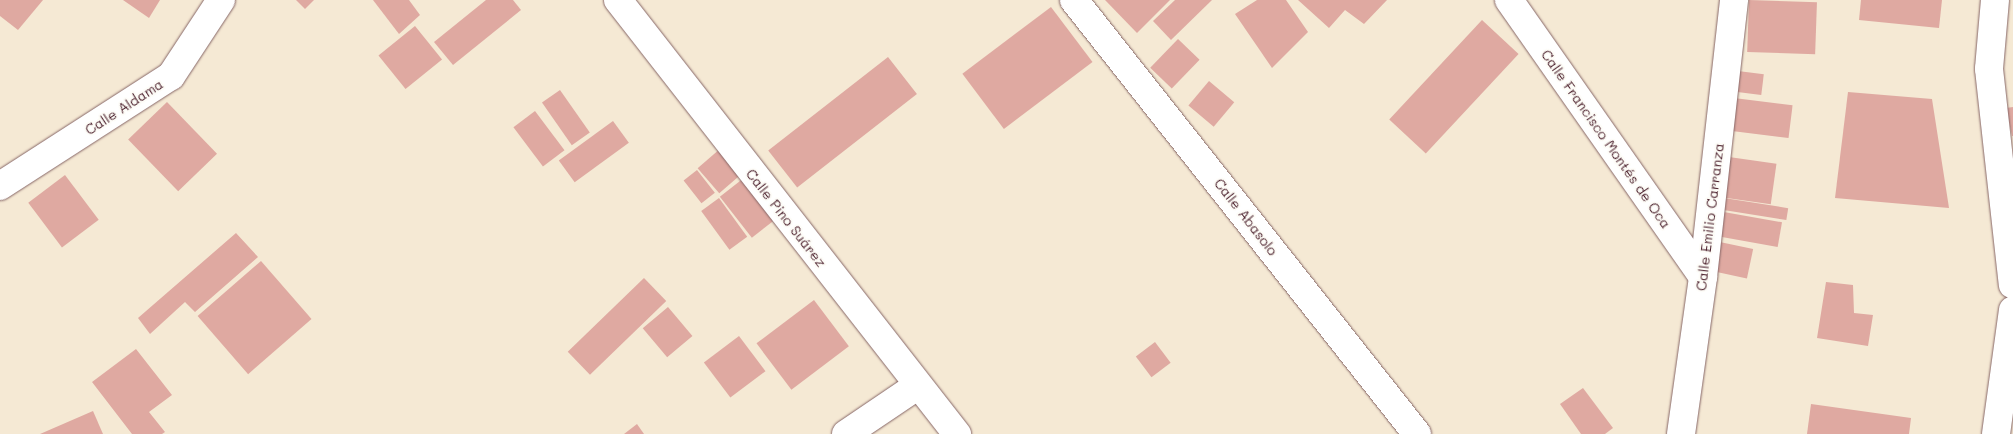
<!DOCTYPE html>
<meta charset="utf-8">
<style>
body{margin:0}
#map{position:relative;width:2013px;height:434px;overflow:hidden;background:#f5e9d4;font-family:Mali,sans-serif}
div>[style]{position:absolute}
.building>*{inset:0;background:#dfa9a1;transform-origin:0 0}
.roads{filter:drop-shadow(0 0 1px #866666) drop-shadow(0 0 1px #866666)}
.minor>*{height:28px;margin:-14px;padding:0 14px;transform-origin:14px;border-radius:14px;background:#fff}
span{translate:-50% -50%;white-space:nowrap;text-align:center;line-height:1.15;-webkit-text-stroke:4px #fdfcf7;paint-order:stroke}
.street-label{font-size:14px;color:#4a1f2b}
</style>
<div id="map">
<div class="building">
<i style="clip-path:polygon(0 0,43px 0,18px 30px,0 16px)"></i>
<i style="clip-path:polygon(123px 0,160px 0,149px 18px)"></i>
<i style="clip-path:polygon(296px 0,314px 0,305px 9px)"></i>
<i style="clip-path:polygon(373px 0,409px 0,420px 15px,399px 34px)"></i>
<i style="clip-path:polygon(486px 0,513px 0,521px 10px,453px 65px,434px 42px)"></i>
<i style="clip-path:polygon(1105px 0,1170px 0,1137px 33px)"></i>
<i style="clip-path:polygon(1175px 0,1212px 0,1171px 40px,1153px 21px)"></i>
<i style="clip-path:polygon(1257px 0,1286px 0,1308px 32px,1272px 68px,1235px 14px)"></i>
<i style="clip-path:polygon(1298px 0,1387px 0,1364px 24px,1345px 10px,1329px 28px)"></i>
<i style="left:1749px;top:0;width:68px;height:52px;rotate:2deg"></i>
<i style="clip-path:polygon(1861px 0,1942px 0,1939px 28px,1859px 20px)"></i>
<i style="left:1051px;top:7px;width:69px;height:111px;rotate:53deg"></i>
<i style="left:1482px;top:20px;width:50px;height:136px;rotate:43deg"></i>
<i style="left:415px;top:26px;width:43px;height:47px;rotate:51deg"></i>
<i style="left:1178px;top:39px;width:30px;height:40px;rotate:44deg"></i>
<i style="left:888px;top:57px;width:47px;height:152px;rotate:52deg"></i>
<i style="left:1738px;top:71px;width:26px;height:21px;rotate:7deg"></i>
<i style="left:1209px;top:81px;width:33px;height:32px;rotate:40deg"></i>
<i style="left:560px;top:90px;width:52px;height:22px;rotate:55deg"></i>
<i style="clip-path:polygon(1848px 92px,1932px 99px,1949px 208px,1835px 198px)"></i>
<i style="left:1734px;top:98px;width:59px;height:33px;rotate:7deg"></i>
<i style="left:167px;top:102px;width:72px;height:54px;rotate:46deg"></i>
<i style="clip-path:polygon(2013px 107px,2013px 136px,2012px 136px,2006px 108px)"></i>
<i style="left:535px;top:111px;width:49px;height:27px;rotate:53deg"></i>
<i style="left:613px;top:121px;width:27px;height:67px;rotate:54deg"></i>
<i style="left:721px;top:148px;width:33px;height:31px;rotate:49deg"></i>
<i style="left:1722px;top:156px;width:55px;height:41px;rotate:8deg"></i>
<i style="left:697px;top:170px;width:29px;height:17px;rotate:52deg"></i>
<i style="left:749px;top:174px;width:52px;height:37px;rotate:52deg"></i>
<i style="left:65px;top:175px;width:56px;height:46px;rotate:53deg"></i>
<i style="left:719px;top:198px;width:48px;height:22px;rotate:54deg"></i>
<i style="left:1724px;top:198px;width:65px;height:12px;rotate:9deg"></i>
<i style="left:1718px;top:211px;width:65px;height:25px;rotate:10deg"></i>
<i style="clip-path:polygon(236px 233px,258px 257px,195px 312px,185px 302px,150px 334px,138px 318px)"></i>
<i style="left:1715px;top:241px;width:39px;height:30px;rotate:12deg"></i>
<i style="left:261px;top:261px;width:77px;height:84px;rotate:49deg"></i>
<i style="left:644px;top:278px;width:32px;height:106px;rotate:46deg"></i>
<i style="clip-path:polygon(1826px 282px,1853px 285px,1854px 313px,1873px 315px,1868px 346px,1817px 338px)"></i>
<i style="left:814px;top:300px;width:58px;height:72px;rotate:53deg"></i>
<i style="left:668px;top:307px;width:38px;height:33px;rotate:50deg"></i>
<i style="left:739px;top:336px;width:44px;height:44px;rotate:53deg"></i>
<i style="left:1155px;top:342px;width:26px;height:24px;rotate:53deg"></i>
<i style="clip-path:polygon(136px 349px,172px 395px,149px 412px,165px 432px,162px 434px,132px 434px,92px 382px)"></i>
<i style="clip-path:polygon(1583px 388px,1613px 428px,1605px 434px,1581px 434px,1560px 404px)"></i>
<i style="clip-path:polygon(1811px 404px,1911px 418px,1909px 434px,1807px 434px)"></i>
<i style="clip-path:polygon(93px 411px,103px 434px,40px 434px)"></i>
<i style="clip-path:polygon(637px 424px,644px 434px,624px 434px)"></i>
</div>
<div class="roads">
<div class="minor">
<i style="left:618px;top:0;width:551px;rotate:52.01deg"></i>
<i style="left:1074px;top:0;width:553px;rotate:51.68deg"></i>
<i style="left:1509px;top:0;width:338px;rotate:55deg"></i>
<i style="left:1995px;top:0;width:69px;rotate:95deg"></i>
<i style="left:1989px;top:69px;width:217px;rotate:83.7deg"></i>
<i style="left:0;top:186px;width:203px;rotate:-32.8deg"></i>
<i style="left:171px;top:76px;width:91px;rotate:-56.7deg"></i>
<i style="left:846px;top:434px;width:86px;rotate:-34.1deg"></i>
<i style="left:1681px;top:434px;width:159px;rotate:-82deg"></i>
<i style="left:1703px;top:277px;width:279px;rotate:-83.6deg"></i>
<i style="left:1996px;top:434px;width:125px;rotate:-82.2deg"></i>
</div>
</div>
<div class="street-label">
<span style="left:124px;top:107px;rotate:-33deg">Calle Aldama</span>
<span style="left:1606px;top:139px;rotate:55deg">Calle Francisco Montés de Oca</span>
<span style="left:1246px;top:217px;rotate:52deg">Calle Abasolo</span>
<span style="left:1710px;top:217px;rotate:-83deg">Calle Emilio Carranza</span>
<span style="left:786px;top:218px;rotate:52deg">Calle Pino Suárez</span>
</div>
</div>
